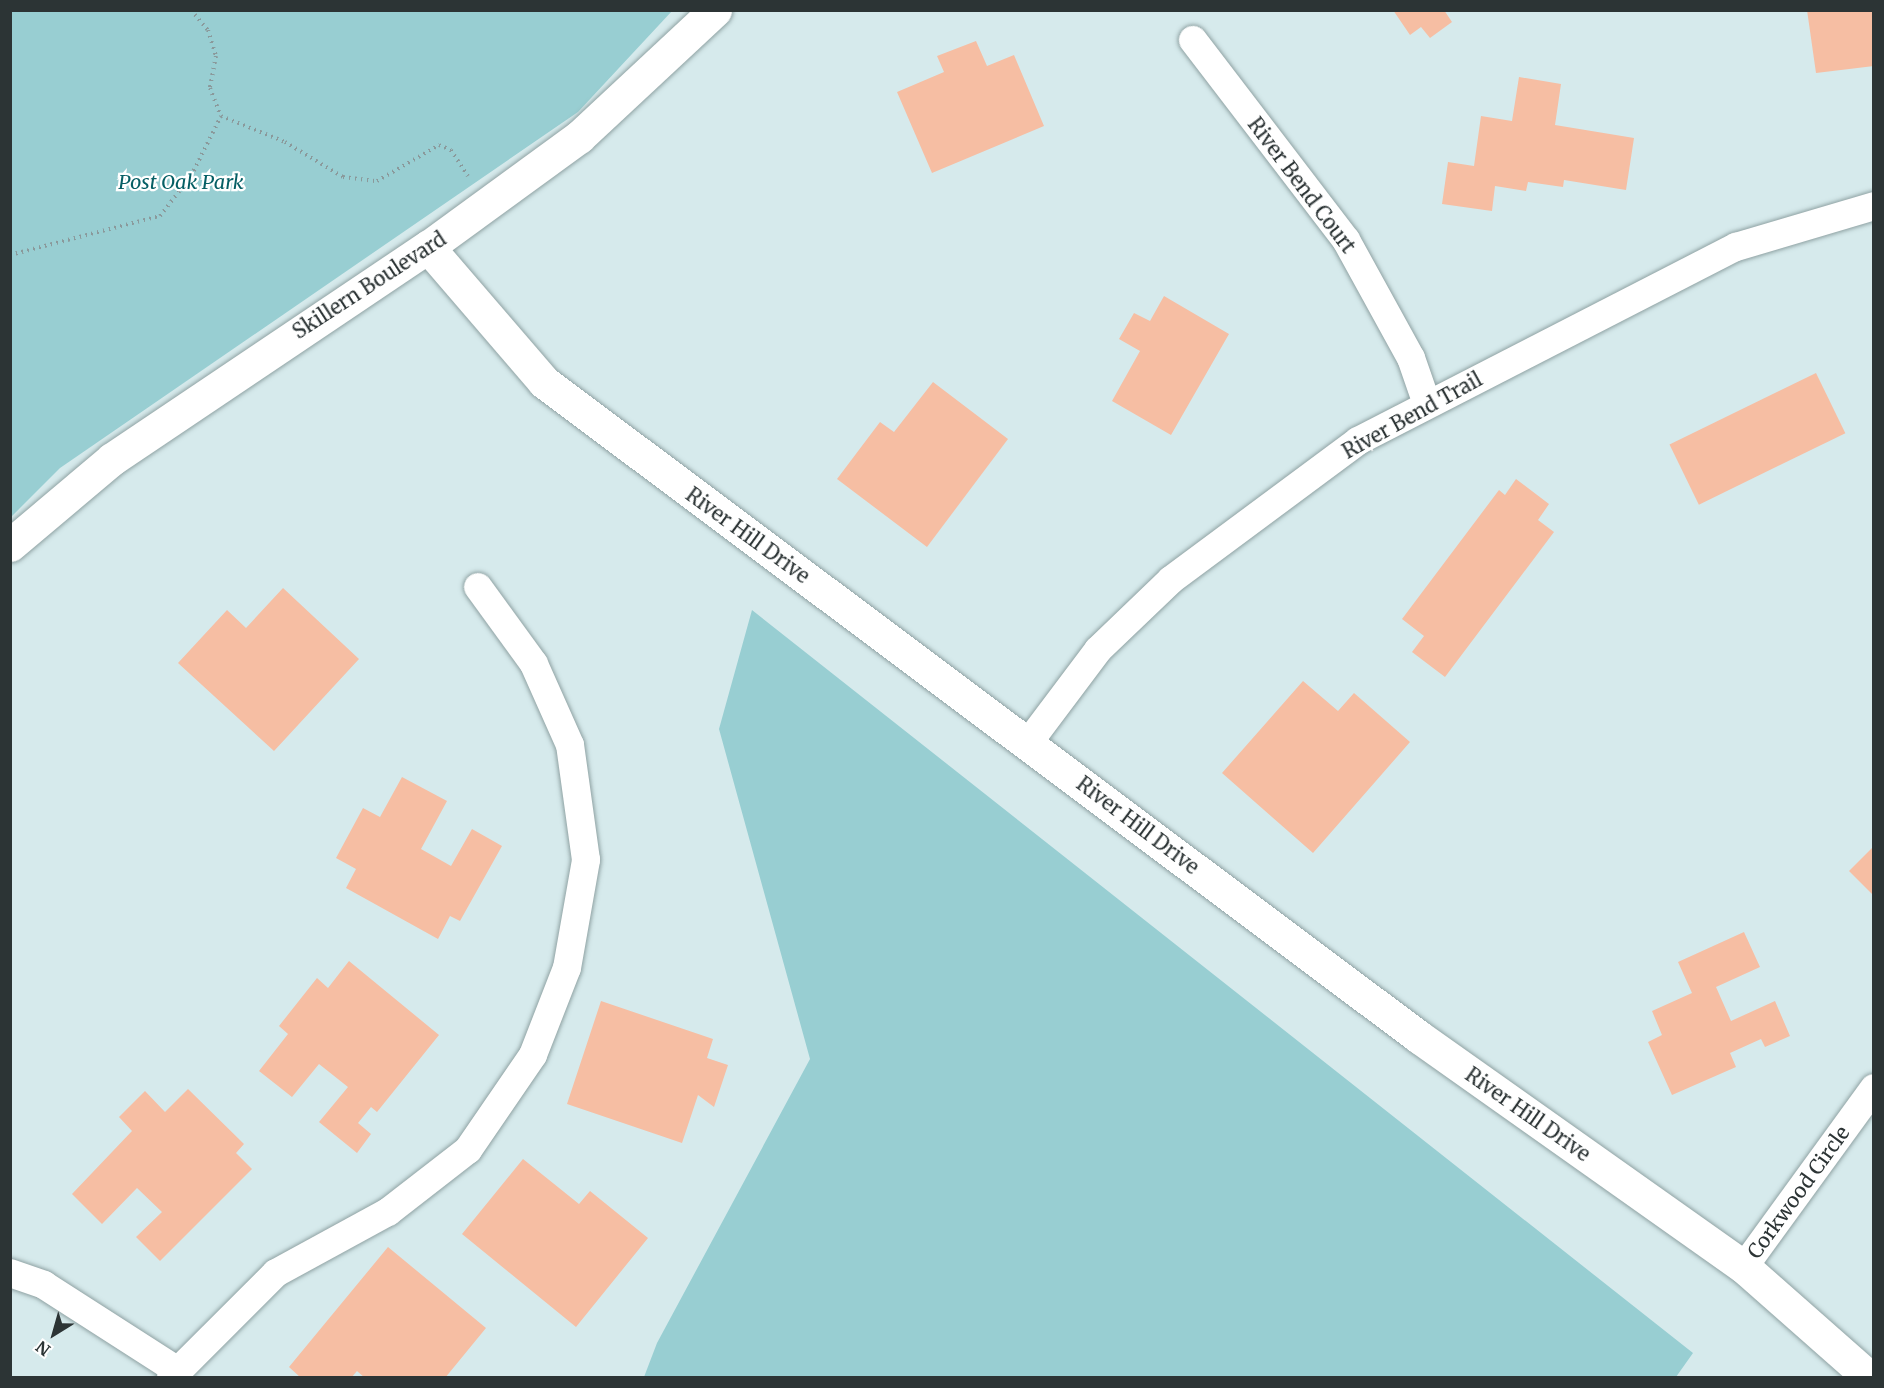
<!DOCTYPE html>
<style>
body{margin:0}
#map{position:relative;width:1884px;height:1388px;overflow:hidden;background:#d6eaec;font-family:Merriweather,serif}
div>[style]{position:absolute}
.green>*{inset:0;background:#98ced2}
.building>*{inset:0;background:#f6bea3;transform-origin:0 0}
.path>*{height:4px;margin-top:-2px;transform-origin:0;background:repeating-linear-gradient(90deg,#8a999b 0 1.5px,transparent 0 6px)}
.roads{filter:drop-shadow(0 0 2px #8fa2a3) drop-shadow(0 0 2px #8fa2a3)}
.street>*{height:28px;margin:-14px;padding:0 14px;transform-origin:14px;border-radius:14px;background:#fff}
.secondary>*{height:33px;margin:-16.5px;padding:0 16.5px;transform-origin:16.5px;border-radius:16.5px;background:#fff}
span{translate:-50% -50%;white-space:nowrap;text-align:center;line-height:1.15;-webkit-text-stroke:4.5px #fff;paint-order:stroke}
.park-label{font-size:20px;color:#065f65;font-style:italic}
.street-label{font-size:20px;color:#2c3435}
.frame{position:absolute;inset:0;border:12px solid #2c3435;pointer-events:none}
.north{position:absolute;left:24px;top:1304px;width:60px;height:60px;-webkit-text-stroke:4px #fff;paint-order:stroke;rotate:217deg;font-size:16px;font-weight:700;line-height:24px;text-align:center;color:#2c3435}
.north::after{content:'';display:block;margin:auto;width:21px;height:27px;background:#2c3435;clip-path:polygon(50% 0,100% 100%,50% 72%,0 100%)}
</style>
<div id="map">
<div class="green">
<i style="clip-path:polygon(11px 10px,672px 10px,672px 11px,578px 112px,60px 468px,11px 517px)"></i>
<i style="clip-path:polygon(752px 610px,1693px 1353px,1676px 1377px,644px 1377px,657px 1343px,810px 1059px,719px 729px)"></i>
</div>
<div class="building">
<i style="clip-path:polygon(1393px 10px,1444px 10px,1452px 22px,1430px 38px,1421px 27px,1410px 35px)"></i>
<i style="clip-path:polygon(1807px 10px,1874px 10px,1874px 66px,1816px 73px)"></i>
<i style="clip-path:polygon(976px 41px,987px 66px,1014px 55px,1044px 126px,932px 173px,897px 92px,944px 72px,937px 56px)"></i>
<i style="clip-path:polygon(1519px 77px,1561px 84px,1555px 125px,1634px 138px,1626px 190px,1564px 180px,1563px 187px,1528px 182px,1526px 191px,1495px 186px,1492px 211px,1442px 204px,1448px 162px,1474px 166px,1481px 116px,1512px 121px)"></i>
<i style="clip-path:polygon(1164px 296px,1229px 334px,1171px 435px,1112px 401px,1140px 351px,1119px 339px,1134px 313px,1150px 321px)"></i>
<i style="left:1816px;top:373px;width:67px;height:163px;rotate:64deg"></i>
<i style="clip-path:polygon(933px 382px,1008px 439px,927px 547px,837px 479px,880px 422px,894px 432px)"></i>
<i style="clip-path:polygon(1516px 479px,1549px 504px,1538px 520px,1554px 532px,1445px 677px,1412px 652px,1424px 636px,1402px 619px,1499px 490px,1505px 495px)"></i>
<i style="clip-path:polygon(283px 588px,359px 659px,274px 751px,178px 663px,227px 610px,246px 628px)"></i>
<i style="clip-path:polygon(1303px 681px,1338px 711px,1354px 693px,1410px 742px,1313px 853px,1222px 773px)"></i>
<i style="clip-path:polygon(402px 777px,447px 801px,421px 849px,451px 866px,472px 829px,502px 846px,460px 921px,450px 916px,438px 939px,346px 888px,356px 869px,336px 858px,363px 808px,380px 817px)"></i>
<i style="clip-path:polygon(1874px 846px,1874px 896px,1849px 871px)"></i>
<i style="clip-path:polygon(1744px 932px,1760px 967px,1716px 987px,1731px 1021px,1775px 1001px,1790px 1036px,1765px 1047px,1761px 1039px,1730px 1053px,1736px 1067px,1672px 1095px,1648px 1042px,1662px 1035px,1652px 1011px,1692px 993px,1678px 962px)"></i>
<i style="clip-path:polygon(349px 961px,439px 1035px,377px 1112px,371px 1107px,358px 1123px,371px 1134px,357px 1153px,319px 1122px,348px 1087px,319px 1064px,292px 1097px,259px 1071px,288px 1034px,279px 1026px,317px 978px,328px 988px)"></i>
<i style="clip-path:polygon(601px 1001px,713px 1039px,707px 1058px,728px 1065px,714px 1107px,698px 1095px,682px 1143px,567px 1104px)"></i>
<i style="clip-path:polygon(188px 1089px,244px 1144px,236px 1153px,252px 1169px,160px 1261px,136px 1237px,162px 1212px,137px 1188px,102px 1224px,72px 1194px,132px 1131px,119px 1117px,145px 1091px,165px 1112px)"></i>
<i style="clip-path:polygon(523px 1159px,579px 1204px,590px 1191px,648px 1238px,576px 1327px,462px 1234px)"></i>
<i style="clip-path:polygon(388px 1247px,486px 1328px,445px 1378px,365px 1378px,357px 1371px,351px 1378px,301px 1378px,289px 1367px)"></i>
</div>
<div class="path">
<i style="left:191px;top:10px;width:26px;rotate:50deg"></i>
<i style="left:208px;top:30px;width:27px;rotate:73deg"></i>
<i style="left:216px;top:56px;width:33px;rotate:101deg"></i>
<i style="left:210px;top:88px;width:30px;rotate:69deg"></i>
<i style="left:221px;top:116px;width:69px;rotate:22.1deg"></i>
<i style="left:285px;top:142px;width:68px;rotate:31.1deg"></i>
<i style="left:343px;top:177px;width:34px;rotate:7deg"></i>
<i style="left:377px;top:181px;width:72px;rotate:-30.1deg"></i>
<i style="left:439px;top:145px;width:13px;rotate:23deg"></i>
<i style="left:451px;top:150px;width:31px;rotate:57deg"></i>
<i style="left:10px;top:255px;width:155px;rotate:-14.6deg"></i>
<i style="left:160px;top:216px;width:51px;rotate:-52.2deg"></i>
<i style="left:191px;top:176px;width:67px;rotate:-63.4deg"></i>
</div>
<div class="roads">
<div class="street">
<i style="left:1193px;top:40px;width:252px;rotate:52.6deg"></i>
<i style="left:1346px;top:240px;width:135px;rotate:61.2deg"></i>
<i style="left:1411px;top:358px;width:49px;rotate:70.8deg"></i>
<i style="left:1029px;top:742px;width:115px;rotate:-53.1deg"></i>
<i style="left:1098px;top:650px;width:101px;rotate:-43.8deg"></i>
<i style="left:1171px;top:580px;width:233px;rotate:-36.6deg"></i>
<i style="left:1358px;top:441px;width:425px;rotate:-27.2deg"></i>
<i style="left:1736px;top:247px;width:144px;rotate:-16.5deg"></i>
<i style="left:1744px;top:1267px;width:221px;rotate:-54deg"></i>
<i style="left:10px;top:1273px;width:36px;rotate:19deg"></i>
<i style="left:44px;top:1285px;width:156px;rotate:32.7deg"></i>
<i style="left:171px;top:1378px;width:148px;rotate:-45deg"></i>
<i style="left:276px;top:1273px;width:128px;rotate:-28.6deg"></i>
<i style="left:388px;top:1212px;width:101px;rotate:-37.8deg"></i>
<i style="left:468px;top:1150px;width:115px;rotate:-55.6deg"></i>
<i style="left:533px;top:1055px;width:93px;rotate:-68.7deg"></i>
<i style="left:567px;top:968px;width:110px;rotate:-80deg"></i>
<i style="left:586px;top:860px;width:116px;rotate:-97.9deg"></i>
<i style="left:570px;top:745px;width:89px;rotate:-114deg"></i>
<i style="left:534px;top:664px;width:95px;rotate:-126deg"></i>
</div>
<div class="secondary">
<i style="left:428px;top:247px;width:178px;rotate:49.3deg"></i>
<i style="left:544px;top:382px;width:1093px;rotate:36.82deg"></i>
<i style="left:1419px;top:1037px;width:398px;rotate:35.3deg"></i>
<i style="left:1744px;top:1267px;width:168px;rotate:41.4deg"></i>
<i style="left:10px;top:545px;width:133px;rotate:-40.1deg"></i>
<i style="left:112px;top:459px;width:381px;rotate:-33.9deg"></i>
<i style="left:428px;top:247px;width:187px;rotate:-36.1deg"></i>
<i style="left:579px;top:137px;width:186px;rotate:-43deg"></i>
</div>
</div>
<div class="park-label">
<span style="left:181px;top:181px">Post Oak Park</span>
</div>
<div class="street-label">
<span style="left:1302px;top:185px;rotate:53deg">River Bend Court</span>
<span style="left:369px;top:285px;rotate:-33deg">Skillern Boulevard</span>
<span style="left:1412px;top:415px;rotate:-29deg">River Bend Trail</span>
<span style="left:748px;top:535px;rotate:36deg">River Hill Drive</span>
<span style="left:1138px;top:825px;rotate:37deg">River Hill Drive</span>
<span style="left:1528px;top:1114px;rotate:35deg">River Hill Drive</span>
<span style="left:1798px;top:1192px;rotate:-54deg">Corkwood Circle</span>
</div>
<div class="frame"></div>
<div class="north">N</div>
</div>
